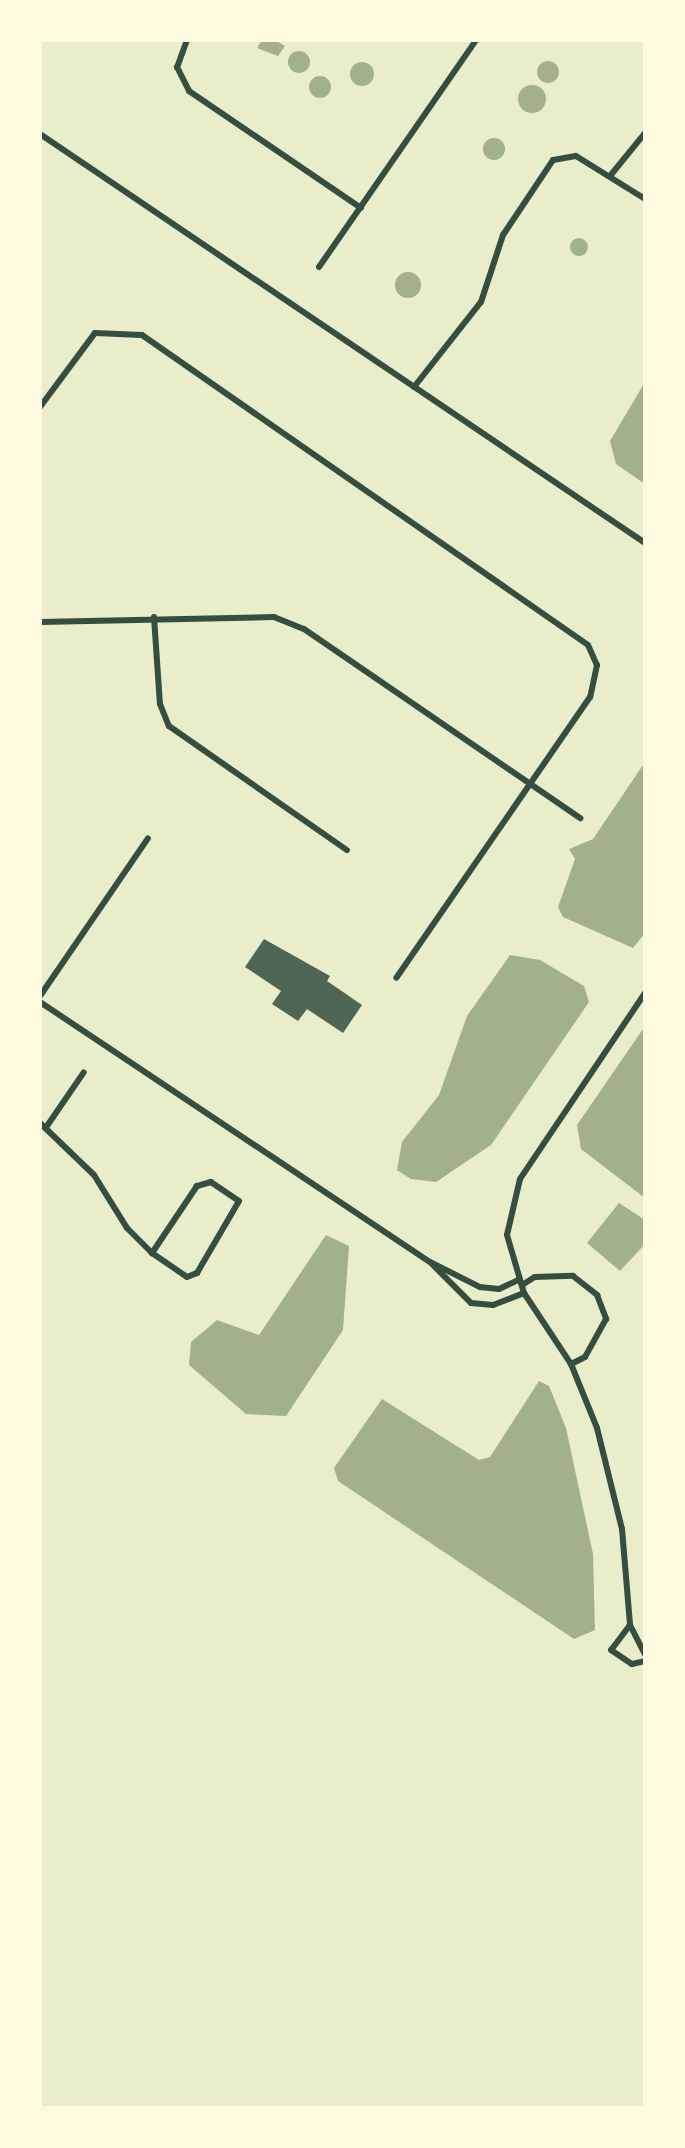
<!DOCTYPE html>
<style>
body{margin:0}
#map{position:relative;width:685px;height:2148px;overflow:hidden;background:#e9edc9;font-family:"Crimson Pro",serif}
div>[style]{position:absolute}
.water>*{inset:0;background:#a3b18a}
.round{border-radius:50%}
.building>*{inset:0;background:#4f6655}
.minor>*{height:6px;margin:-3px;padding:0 3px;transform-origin:3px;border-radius:3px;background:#344e41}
span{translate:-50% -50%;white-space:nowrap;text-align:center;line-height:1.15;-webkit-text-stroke:8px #fefae0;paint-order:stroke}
.frame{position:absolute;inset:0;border:42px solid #fefae0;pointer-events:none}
</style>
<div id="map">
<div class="water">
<i style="clip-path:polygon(262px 40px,275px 40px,285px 46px,278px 56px,257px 48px)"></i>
<i class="round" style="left:288px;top:51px;width:22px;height:22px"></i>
<i class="round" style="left:537px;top:61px;width:22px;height:22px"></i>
<i class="round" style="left:350px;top:62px;width:24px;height:24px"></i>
<i class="round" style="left:309px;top:76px;width:22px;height:22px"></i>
<i class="round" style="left:518px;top:85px;width:28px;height:28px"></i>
<i class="round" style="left:483px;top:138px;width:22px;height:22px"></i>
<i class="round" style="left:570px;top:238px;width:18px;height:18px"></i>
<i class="round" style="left:395px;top:272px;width:26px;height:26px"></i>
<i style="clip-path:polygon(645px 382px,645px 484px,616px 464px,610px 441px)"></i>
<i style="clip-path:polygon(645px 762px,645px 933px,633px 948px,563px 917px,558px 907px,575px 859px,569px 849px,593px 839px)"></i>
<i style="clip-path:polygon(510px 955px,540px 960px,584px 986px,589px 1002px,491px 1145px,436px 1182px,411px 1179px,397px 1170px,402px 1142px,439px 1095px,467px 1016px)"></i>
<i style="clip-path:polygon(645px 1026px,645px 1198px,581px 1149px,577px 1125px)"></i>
<i style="clip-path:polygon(619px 1203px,645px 1220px,645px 1244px,620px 1271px,587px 1243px)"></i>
<i style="clip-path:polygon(326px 1235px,349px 1246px,343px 1330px,286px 1416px,246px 1414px,189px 1365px,191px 1342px,217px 1320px,259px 1335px)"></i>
<i style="clip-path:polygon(539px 1381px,549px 1386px,566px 1428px,593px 1554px,595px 1630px,574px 1639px,338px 1481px,334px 1468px,382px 1399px,479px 1460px,490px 1457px)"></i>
</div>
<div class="building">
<i style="clip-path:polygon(264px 939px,330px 976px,327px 981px,362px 1005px,343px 1033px,307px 1009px,298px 1021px,272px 1004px,281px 991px,245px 967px)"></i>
</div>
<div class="minor">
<i style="left:187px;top:40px;width:29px;rotate:110deg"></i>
<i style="left:177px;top:67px;width:27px;rotate:63deg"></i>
<i style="left:189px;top:91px;width:208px;rotate:34.2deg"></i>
<i style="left:40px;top:134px;width:730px;rotate:34.06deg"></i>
<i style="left:610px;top:176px;width:55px;rotate:-50.9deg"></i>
<i style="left:319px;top:267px;width:276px;rotate:-55.3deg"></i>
<i style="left:414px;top:387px;width:108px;rotate:-51.8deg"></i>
<i style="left:481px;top:302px;width:71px;rotate:-71.8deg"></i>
<i style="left:503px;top:235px;width:90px;rotate:-56.3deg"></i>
<i style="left:553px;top:160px;width:23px;rotate:-10deg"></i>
<i style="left:576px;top:156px;width:81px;rotate:31.9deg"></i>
<i style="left:40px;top:407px;width:92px;rotate:-53.4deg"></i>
<i style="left:95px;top:333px;width:47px;rotate:2.4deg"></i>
<i style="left:142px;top:335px;width:543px;rotate:34.8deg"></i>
<i style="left:588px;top:645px;width:22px;rotate:66deg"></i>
<i style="left:597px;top:665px;width:33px;rotate:102deg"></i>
<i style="left:590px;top:697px;width:341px;rotate:124.6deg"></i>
<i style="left:154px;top:617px;width:87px;rotate:86.1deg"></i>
<i style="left:160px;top:704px;width:24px;rotate:68deg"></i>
<i style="left:169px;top:726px;width:217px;rotate:34.9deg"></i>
<i style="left:40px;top:622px;width:234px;rotate:-1.2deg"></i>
<i style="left:274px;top:617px;width:32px;rotate:22deg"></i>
<i style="left:304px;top:629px;width:335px;rotate:34.4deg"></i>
<i style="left:645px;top:993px;width:224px;rotate:123.9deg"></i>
<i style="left:520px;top:1179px;width:57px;rotate:103.1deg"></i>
<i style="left:507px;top:1235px;width:60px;rotate:73.7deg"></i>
<i style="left:524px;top:1293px;width:85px;rotate:56.5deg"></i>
<i style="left:571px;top:1364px;width:69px;rotate:67.9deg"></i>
<i style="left:597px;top:1428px;width:104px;rotate:76.1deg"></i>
<i style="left:622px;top:1529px;width:96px;rotate:85.2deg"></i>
<i style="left:630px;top:1625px;width:33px;rotate:63deg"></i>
<i style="left:40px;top:996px;width:191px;rotate:-55.6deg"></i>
<i style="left:40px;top:1002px;width:469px;rotate:33.7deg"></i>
<i style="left:430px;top:1262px;width:56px;rotate:26.6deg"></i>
<i style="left:480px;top:1287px;width:19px;rotate:6deg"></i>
<i style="left:499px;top:1289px;width:23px;rotate:-25deg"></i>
<i style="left:40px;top:1123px;width:75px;rotate:43.9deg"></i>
<i style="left:94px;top:1175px;width:62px;rotate:58.1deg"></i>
<i style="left:127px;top:1228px;width:35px;rotate:45deg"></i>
<i style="left:152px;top:1253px;width:42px;rotate:34.4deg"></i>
<i style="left:187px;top:1277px;width:11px;rotate:-22deg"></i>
<i style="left:197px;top:1273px;width:83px;rotate:-59.7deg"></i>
<i style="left:239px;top:1201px;width:34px;rotate:-146deg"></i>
<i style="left:211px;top:1182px;width:15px;rotate:164deg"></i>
<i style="left:197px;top:1186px;width:81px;rotate:123.9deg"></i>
<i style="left:47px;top:1126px;width:65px;rotate:-55.6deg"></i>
<i style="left:432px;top:1264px;width:55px;rotate:45deg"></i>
<i style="left:471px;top:1303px;width:22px;rotate:5deg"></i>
<i style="left:493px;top:1305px;width:33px;rotate:-21deg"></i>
<i style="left:522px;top:1285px;width:15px;rotate:-32deg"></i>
<i style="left:535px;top:1277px;width:38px;rotate:-2deg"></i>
<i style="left:573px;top:1276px;width:31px;rotate:38deg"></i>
<i style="left:597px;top:1295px;width:26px;rotate:69deg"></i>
<i style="left:606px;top:1319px;width:43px;rotate:118.9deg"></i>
<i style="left:585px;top:1357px;width:16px;rotate:153deg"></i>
<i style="left:630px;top:1625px;width:31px;rotate:127deg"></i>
<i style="left:611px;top:1650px;width:25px;rotate:34deg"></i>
<i style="left:632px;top:1664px;width:13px;rotate:-13deg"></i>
</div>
<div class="frame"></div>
</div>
